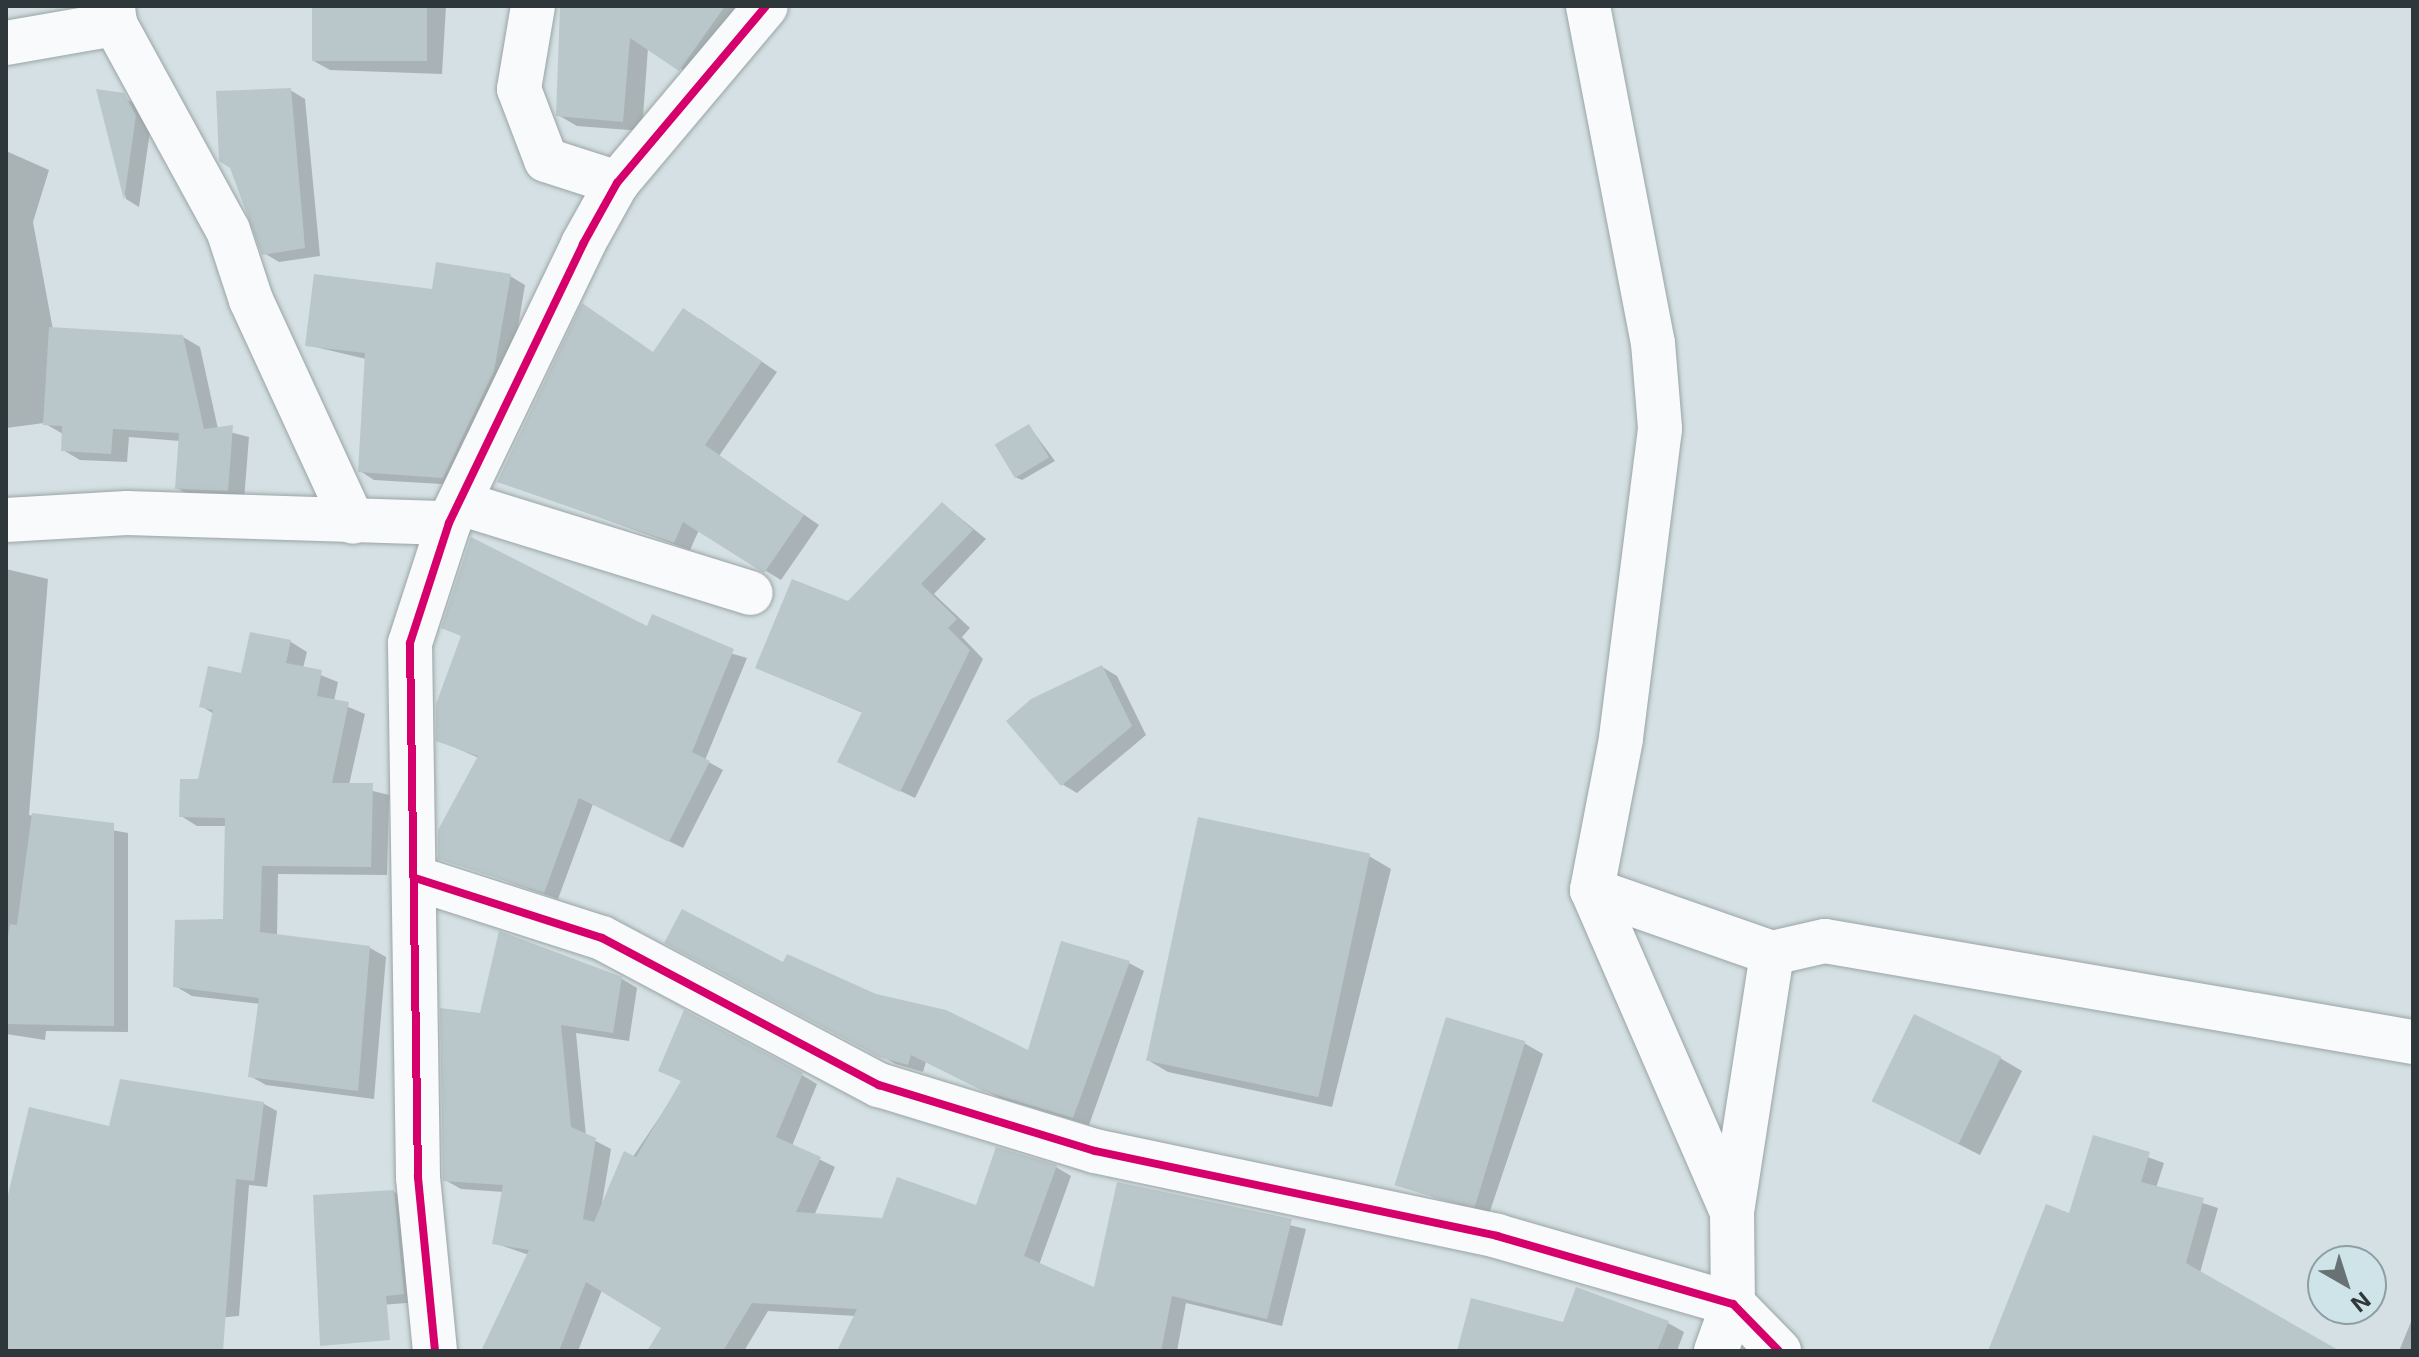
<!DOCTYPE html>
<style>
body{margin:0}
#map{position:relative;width:2419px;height:1357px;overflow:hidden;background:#d4e0e3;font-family:Inter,sans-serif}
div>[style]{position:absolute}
.shadow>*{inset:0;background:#0003}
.building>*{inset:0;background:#bac7ca;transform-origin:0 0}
.roads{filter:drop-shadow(0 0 2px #9ba4a6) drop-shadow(0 0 2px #9ba4a6)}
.street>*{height:44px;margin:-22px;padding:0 22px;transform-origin:22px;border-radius:22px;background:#f9fafb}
.cycleway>*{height:8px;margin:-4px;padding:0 4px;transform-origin:4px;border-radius:4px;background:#d6006c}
span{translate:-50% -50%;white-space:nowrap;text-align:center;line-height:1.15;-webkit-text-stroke:8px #cee4e9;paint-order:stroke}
.frame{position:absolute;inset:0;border:8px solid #2e3739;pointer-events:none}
.north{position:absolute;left:2307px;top:1245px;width:80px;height:80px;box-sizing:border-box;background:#cee4e9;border:2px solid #8e9fa3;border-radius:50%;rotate:141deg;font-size:22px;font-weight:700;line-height:32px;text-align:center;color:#2e3739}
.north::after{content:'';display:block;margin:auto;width:28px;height:36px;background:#687274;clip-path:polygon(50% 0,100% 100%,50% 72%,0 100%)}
</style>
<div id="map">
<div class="shadow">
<i style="clip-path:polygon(314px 6px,446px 6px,442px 74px,330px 70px,312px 60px)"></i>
<i style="clip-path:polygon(563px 6px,738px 6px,698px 79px,648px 48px,642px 131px,577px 126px,558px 115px)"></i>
<i style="clip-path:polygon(290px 90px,305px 99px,320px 256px,279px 262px,264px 253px)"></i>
<i style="clip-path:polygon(98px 91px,139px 104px,151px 125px,139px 207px,126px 199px)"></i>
<i style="clip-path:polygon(6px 151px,49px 170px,33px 222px,53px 330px,183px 337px,200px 347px,218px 429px,249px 437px,244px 500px,194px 498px,177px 488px,180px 441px,129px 437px,127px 462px,80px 460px,63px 450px,63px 434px,44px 423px,6px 428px)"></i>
<i style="clip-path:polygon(510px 276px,525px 285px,509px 380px,458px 485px,374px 480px,360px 471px,366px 359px,307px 345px,433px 291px)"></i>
<i style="clip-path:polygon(700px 319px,777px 372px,719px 456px,819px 525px,781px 580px,699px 530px,690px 550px,499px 481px)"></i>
<i style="clip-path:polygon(1029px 426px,1055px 461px,1022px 480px,1015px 477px)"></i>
<i style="clip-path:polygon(943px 504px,986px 539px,934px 594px,970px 628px,962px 637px,983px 659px,915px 798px,854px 769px,863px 713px,758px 668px,849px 604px)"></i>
<i style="clip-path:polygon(6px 569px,48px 579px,29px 815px,128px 833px,128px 1032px,46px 1031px,45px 1040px,6px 1034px)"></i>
<i style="clip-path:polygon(444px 627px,648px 629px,747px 658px,705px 760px,723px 770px,683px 848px,593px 804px,558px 899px,440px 858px,479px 758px,438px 740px,463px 637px)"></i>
<i style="clip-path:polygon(251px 634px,291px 642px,307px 652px,303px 668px,338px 682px,334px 701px,365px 714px,349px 785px,389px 795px,387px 875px,278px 874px,277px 936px,370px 948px,386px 957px,374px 1099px,266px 1085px,250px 1076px,260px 1004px,192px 996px,175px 986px,225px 921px,227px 826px,197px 826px,181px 816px,200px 781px,214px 714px,201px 706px,243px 675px)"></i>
<i style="clip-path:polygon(1102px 667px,1117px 676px,1146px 735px,1077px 793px,1062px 784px)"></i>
<i style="clip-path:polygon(1369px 856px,1391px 869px,1332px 1107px,1168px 1072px,1146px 1059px)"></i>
<i style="clip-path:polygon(681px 950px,784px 964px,1030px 1053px,1129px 963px,1144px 971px,1089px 1125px,1000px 1098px,926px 1062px,923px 1072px,896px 1064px)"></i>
<i style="clip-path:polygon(622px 979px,637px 988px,629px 1041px,576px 1033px,586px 1136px,611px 1149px,602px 1203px,683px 1082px,660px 1070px,802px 1075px,817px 1084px,792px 1146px,835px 1167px,814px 1216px,883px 1220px,977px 1208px,1056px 1167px,1071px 1176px,1039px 1265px,1042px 1351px,840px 1351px,856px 1316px,768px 1311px,744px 1351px,649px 1351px,663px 1328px,602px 1290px,578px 1351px,483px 1351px,529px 1255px,494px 1243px,504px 1192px,461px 1189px,445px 1180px,481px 1015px)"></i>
<i style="clip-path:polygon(1524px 1043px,1543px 1054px,1489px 1214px,1395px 1183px)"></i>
<i style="clip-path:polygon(2000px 1058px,2022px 1071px,1980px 1155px,1873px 1101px)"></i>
<i style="clip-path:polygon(264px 1104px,277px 1111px,267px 1187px,249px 1185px,239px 1316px,216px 1318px,217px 1351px,6px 1351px,6px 1208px,110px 1128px)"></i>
<i style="clip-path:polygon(2095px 1138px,2164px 1163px,2156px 1188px,2218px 1208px,2200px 1273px,2334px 1351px,1990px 1351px,2071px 1215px)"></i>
<i style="clip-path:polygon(1118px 1184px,1306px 1229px,1282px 1326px,1186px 1303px,1177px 1351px,1084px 1351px)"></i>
<i style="clip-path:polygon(394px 1192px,409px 1201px,418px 1302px,334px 1309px)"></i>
<i style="clip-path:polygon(2413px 1317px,2413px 1351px,2399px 1351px)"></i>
<i style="clip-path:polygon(1668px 1323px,1684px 1332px,1677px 1351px,1459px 1351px,1564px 1324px)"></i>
</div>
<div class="building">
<i style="left:312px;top:6px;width:115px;height:55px"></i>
<i style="clip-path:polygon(560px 6px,725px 6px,679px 71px,630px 38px,623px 122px,556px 116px)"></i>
<i style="clip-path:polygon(291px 88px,305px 248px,262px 255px,230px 168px,219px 161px,216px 91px)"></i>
<i style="clip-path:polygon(96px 89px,124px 93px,136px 115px,124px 200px)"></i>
<i style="clip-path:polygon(436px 262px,511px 274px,494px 371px,443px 478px,358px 472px,365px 353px,305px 346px,314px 274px,432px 289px)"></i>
<i style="clip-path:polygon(582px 303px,653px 352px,683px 308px,762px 361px,705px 445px,804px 515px,764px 573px,683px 522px,674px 543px,497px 482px)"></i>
<i style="clip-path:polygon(49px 327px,183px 335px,204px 429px,233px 425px,228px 491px,175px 489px,179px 433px,113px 429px,111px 454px,61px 451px,62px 426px,43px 425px)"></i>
<i style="left:1029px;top:424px;width:39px;height:40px;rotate:59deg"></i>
<i style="clip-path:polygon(942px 502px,973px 530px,921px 584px,957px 619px,948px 628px,970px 650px,900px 792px,837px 762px,862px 712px,755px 668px,792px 579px,848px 601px)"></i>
<i style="clip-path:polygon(471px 537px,647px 626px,652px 614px,734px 649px,692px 752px,710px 761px,669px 842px,579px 798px,544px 893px,438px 859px,438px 830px,478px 756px,436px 741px,436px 704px,461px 636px,441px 628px)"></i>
<i style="clip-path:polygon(250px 632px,291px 640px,286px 663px,322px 670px,317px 696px,349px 702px,332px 783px,373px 783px,371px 867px,262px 866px,260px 932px,370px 946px,358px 1091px,248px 1077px,259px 998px,173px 987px,175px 920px,223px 919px,225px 818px,179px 817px,180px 779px,198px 779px,213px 710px,199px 707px,208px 666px,241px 673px)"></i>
<i style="clip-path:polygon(1102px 665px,1132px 726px,1061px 786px,1006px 721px,1031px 699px)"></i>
<i style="clip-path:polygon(32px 813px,114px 823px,114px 1026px,6px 1024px,6px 949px,10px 924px,17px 925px)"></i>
<i style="left:1198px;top:817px;width:176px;height:249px;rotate:12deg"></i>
<i style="clip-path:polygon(682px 909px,783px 962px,787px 954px,876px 994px,946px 1010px,1028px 1050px,1061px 941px,1130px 961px,1073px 1118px,983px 1091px,911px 1055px,908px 1065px,879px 1057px,664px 943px)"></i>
<i style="clip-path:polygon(499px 931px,622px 977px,613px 1033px,561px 1025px,571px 1127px,596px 1138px,583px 1219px,594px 1222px,624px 1151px,636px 1157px,681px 1081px,658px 1071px,684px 1010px,803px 1073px,776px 1137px,821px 1157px,796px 1212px,882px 1218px,897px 1177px,976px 1205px,996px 1147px,1057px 1165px,1024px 1256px,1094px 1287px,1117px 1182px,1292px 1219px,1267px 1319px,1172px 1296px,1161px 1351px,837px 1351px,857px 1309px,752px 1303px,723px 1351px,647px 1351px,661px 1328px,586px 1282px,559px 1351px,481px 1351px,529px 1250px,492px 1244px,503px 1185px,443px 1181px,440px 1008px,480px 1013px)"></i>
<i style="left:1914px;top:1014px;width:97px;height:97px;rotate:26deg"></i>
<i style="left:1446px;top:1017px;width:83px;height:176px;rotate:17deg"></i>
<i style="clip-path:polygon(120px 1079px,264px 1102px,254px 1181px,236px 1179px,223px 1351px,6px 1351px,6px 1203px,29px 1107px,109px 1126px)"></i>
<i style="clip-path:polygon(2093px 1135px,2150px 1152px,2141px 1182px,2204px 1198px,2186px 1263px,2340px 1351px,1988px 1351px,2046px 1204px,2069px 1213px)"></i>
<i style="clip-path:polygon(394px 1190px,404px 1294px,386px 1296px,390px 1340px,320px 1346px,313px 1195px)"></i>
<i style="clip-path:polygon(1576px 1287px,1669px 1321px,1657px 1351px,1457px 1351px,1471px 1298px,1563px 1322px)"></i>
</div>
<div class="roads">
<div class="street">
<i style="left:113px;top:6px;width:18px;rotate:84deg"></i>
<i style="left:115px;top:24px;width:235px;rotate:61.3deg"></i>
<i style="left:228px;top:230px;width:74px;rotate:71.8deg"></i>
<i style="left:251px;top:300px;width:244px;rotate:65.3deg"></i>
<i style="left:533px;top:6px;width:84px;rotate:99.6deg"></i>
<i style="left:519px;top:89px;width:76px;rotate:69.2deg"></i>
<i style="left:546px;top:160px;width:75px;rotate:17.9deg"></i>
<i style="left:1588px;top:6px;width:343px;rotate:79.1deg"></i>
<i style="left:1653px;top:343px;width:86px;rotate:85.3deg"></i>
<i style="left:1660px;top:429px;width:312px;rotate:97.2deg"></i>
<i style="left:1621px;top:739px;width:154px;rotate:100.9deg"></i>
<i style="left:1592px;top:890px;width:351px;rotate:66.5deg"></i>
<i style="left:1732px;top:1212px;width:92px;rotate:89.4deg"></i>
<i style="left:1733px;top:1304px;width:50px;rotate:109.9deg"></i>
<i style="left:6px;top:43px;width:111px;rotate:-9.9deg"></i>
<i style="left:463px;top:504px;width:301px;rotate:17.2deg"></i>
<i style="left:6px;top:520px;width:121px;rotate:-3.3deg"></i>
<i style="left:127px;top:513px;width:322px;rotate:1.8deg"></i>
<i style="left:415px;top:878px;width:196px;rotate:17.8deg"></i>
<i style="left:602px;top:938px;width:314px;rotate:28deg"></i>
<i style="left:879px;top:1085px;width:226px;rotate:17deg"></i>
<i style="left:1095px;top:1151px;width:411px;rotate:11.9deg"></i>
<i style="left:1497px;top:1236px;width:246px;rotate:16.1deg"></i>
<i style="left:1733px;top:1304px;width:66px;rotate:45.6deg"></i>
<i style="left:1592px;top:890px;width:191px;rotate:19.3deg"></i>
<i style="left:1732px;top:1212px;width:262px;rotate:-81.2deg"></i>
<i style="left:1772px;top:953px;width:54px;rotate:-12.8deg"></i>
<i style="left:1825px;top:941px;width:597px;rotate:9.75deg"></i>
<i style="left:435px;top:1351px;width:175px;rotate:-95.6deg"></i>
<i style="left:418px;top:1177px;width:534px;rotate:-90.86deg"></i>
<i style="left:410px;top:643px;width:126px;rotate:-72deg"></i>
<i style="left:449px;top:523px;width:310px;rotate:-64.3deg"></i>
<i style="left:583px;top:244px;width:70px;rotate:-60.9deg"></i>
<i style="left:617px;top:183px;width:231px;rotate:-49.9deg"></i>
</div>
</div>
<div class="cycleway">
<i style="left:415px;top:878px;width:196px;rotate:17.8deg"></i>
<i style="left:602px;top:938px;width:314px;rotate:28deg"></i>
<i style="left:879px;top:1085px;width:226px;rotate:17deg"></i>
<i style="left:1095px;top:1151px;width:411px;rotate:11.9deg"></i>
<i style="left:1497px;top:1236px;width:246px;rotate:16.1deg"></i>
<i style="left:1733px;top:1304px;width:66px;rotate:45.6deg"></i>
<i style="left:435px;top:1351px;width:175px;rotate:-95.6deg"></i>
<i style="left:418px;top:1177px;width:534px;rotate:-90.86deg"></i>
<i style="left:410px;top:643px;width:126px;rotate:-72deg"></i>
<i style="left:449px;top:523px;width:310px;rotate:-64.3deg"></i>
<i style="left:583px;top:244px;width:70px;rotate:-60.9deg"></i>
<i style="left:617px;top:183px;width:231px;rotate:-49.9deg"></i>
</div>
<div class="frame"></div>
<div class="north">N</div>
</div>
